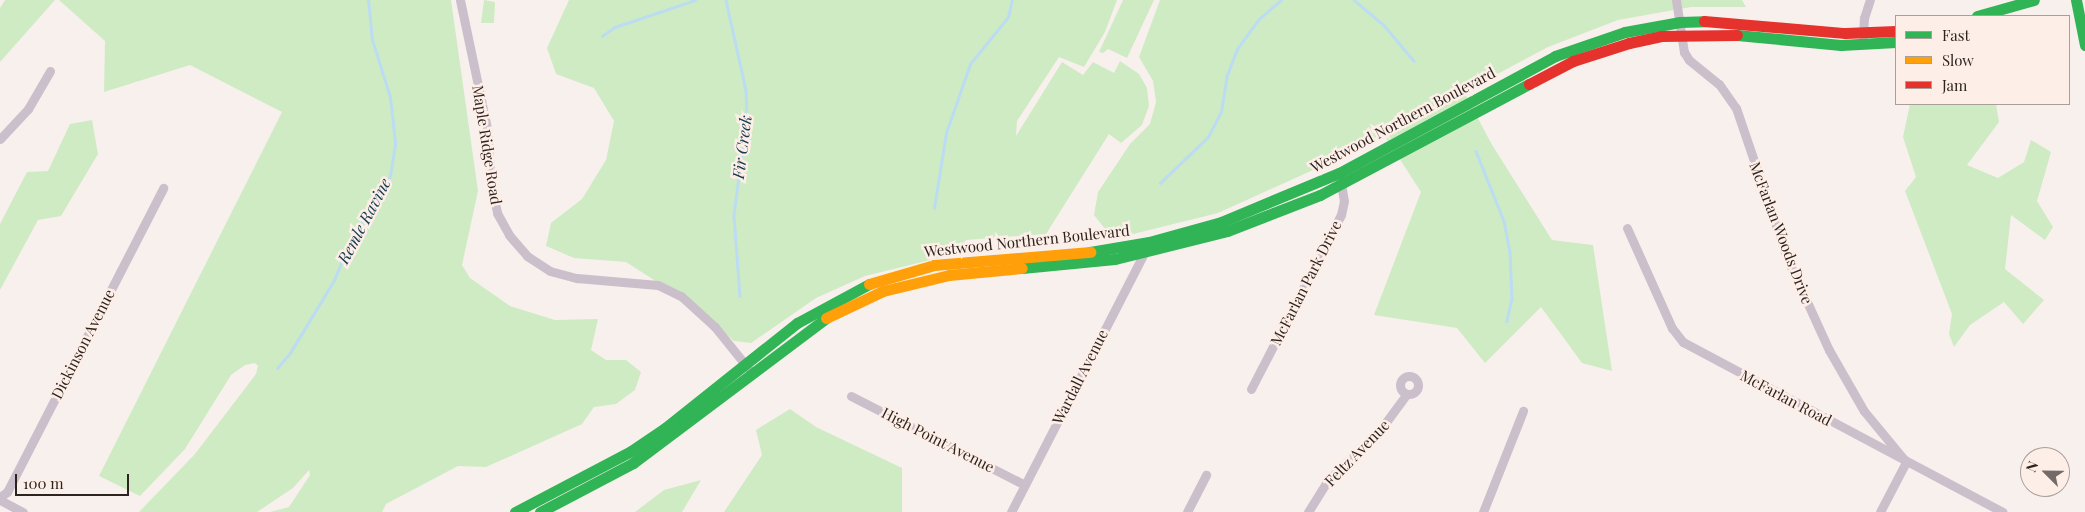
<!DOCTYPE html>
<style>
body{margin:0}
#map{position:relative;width:2085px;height:512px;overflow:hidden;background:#f8f0ed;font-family:"Playfair Display",serif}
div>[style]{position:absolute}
.green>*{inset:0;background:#cfebc4}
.stream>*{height:2.5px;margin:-1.25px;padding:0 1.25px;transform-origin:1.25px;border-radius:1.25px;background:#bcdcf1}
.street>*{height:9px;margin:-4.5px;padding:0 4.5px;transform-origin:4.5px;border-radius:4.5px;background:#ccbfcc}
.street>.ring{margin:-4.5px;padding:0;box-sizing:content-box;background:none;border:9px solid #ccbfcc;border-radius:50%}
.fast>*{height:11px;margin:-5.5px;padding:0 5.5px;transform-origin:5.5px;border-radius:5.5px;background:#30b455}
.slow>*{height:11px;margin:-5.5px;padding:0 5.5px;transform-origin:5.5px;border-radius:5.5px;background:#ff9f0a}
.jam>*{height:11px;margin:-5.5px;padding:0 5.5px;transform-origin:5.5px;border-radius:5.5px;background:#e5322d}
span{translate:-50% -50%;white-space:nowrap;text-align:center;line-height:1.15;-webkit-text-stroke:5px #fdefe8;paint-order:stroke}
.street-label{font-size:15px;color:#2d2420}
.water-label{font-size:16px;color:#143a4f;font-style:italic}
.legend{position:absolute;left:1895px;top:15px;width:175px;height:90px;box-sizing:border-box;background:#fdefe8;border:1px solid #aa9e98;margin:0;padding:6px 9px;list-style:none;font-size:15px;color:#2d2420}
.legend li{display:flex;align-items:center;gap:10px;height:25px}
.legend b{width:25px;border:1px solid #aa9e98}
.north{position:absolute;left:2020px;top:447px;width:50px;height:50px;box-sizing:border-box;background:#fdefe8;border:1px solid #aa9e98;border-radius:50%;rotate:293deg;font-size:14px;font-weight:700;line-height:20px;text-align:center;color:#2d2420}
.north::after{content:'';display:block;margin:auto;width:18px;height:22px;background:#746b68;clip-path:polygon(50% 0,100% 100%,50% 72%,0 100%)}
.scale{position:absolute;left:15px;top:474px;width:114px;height:22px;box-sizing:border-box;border:2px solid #2d2420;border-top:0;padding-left:6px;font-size:15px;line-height:18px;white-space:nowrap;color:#2d2420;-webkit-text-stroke:4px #fdefe8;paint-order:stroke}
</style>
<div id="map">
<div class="green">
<i style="clip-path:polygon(5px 0,55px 0,0 62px,0 8px)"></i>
<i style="clip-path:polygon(59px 0,451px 0,478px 191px,462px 265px,470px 278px,510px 306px,555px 320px,598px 319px,591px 350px,606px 360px,626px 360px,641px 372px,635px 390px,616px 404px,594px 407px,582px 424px,486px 467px,458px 466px,386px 504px,382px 512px,270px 512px,289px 507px,310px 475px,309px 470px,293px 488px,257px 512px,139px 512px,195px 454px,256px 374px,258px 366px,255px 363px,245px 365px,231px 375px,185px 449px,140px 496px,99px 476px,282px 112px,190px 65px,104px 92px,105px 41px)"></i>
<i style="clip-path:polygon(484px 0,495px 2px,494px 23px,481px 23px)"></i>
<i style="clip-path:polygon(569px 0,1117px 0,1105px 32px,1084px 67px,1059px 57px,1017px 121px,1016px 136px,1062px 62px,1083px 75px,1093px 62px,1114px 73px,1120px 61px,1139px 74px,1147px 88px,1149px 106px,1142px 125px,1121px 143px,1109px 134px,1046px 234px,966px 240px,955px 254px,865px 276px,816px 298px,751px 343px,734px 341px,696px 307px,626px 262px,574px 258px,546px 246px,551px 223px,582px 199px,606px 160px,614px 121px,594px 88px,556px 74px,547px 48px)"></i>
<i style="clip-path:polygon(1123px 0,1154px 0,1127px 58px,1108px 49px,1103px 53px,1099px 52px)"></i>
<i style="clip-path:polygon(1160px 0,1742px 0,1746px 7px,1691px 7px,1618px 20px,1548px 47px,1464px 92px,1491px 143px,1552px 240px,1593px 245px,1612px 371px,1582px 363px,1541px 307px,1485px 363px,1457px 328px,1374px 315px,1421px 192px,1383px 133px,1333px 161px,1218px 213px,1113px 239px,1094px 215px,1098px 192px,1130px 144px,1150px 124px,1156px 102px,1153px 81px,1139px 57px)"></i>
<i style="clip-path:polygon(1910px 104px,1996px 104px,1999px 122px,1967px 165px,1998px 178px,2024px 162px,2031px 140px,2051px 152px,2037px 201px,2053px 227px,2045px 240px,2011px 215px,2005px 269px,2044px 300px,2023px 324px,2004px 302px,1970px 325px,1954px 347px,1949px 334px,1952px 314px,1905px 191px,1916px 177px,1903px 137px)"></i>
<i style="clip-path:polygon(92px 120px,98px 154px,61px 216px,38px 220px,0 290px,0 224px,27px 172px,48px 171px,70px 124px)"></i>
<i style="clip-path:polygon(790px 409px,816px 427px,902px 468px,902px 512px,724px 512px,762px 455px,756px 430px)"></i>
<i style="clip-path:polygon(701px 480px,682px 512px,635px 512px,664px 490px)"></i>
</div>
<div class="stream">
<i style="left:726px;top:0;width:92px;rotate:77.5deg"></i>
<i style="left:746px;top:90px;width:24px;rotate:88deg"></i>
<i style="left:747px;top:114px;width:103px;rotate:97.3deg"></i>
<i style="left:734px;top:216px;width:80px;rotate:85.7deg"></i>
<i style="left:1354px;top:0;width:38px;rotate:40deg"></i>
<i style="left:1383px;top:24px;width:48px;rotate:50deg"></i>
<i style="left:602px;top:36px;width:16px;rotate:-35deg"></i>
<i style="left:615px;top:27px;width:84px;rotate:-18.6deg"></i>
<i style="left:1476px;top:151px;width:75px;rotate:68.2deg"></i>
<i style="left:1504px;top:221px;width:32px;rotate:79deg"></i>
<i style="left:1510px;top:252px;width:47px;rotate:87.6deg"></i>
<i style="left:1512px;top:299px;width:23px;rotate:103deg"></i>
<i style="left:1160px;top:183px;width:66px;rotate:-43.8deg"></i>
<i style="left:1208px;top:137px;width:28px;rotate:-63deg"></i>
<i style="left:1221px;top:112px;width:37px;rotate:-81deg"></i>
<i style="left:1227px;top:75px;width:28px;rotate:-69deg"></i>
<i style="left:1237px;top:49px;width:37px;rotate:-54deg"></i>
<i style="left:1259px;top:19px;width:29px;rotate:-41deg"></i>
<i style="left:934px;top:208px;width:76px;rotate:-80.9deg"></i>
<i style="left:946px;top:133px;width:73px;rotate:-70.8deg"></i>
<i style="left:970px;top:64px;width:60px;rotate:-51deg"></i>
<i style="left:1008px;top:17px;width:17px;rotate:-77deg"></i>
<i style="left:277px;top:368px;width:20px;rotate:-49deg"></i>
<i style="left:290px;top:353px;width:85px;rotate:-58.9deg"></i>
<i style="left:334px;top:280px;width:43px;rotate:-67deg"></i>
<i style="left:351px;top:240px;width:75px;rotate:-58.6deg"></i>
<i style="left:390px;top:176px;width:33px;rotate:-81deg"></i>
<i style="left:395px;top:143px;width:20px;rotate:-96deg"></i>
<i style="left:393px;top:123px;width:26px;rotate:-97deg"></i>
<i style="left:390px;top:97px;width:60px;rotate:-107.5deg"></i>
<i style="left:372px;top:40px;width:40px;rotate:-95.7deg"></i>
</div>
<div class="street">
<i style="left:460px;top:0;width:131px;rotate:78.1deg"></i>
<i style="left:487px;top:128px;width:58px;rotate:86.1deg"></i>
<i style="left:491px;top:186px;width:28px;rotate:77deg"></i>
<i style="left:497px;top:213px;width:25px;rotate:61deg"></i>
<i style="left:509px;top:235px;width:28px;rotate:49deg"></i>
<i style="left:527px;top:256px;width:27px;rotate:33deg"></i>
<i style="left:550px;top:271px;width:28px;rotate:15deg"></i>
<i style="left:577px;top:278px;width:81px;rotate:4.9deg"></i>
<i style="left:658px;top:285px;width:25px;rotate:26deg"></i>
<i style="left:681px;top:296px;width:46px;rotate:42.4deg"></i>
<i style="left:715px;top:327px;width:53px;rotate:51.2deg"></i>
<i style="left:1676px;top:0;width:53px;rotate:81.3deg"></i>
<i style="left:1684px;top:52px;width:9px;rotate:58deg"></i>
<i style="left:1689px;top:60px;width:38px;rotate:39deg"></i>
<i style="left:1719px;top:84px;width:29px;rotate:55deg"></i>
<i style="left:1736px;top:108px;width:158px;rotate:71.2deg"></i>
<i style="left:1787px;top:258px;width:101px;rotate:65.5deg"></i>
<i style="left:1829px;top:350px;width:70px;rotate:60.2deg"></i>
<i style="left:1864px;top:411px;width:66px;rotate:50.5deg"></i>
<i style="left:1906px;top:462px;width:56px;rotate:117.5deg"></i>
<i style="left:1863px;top:36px;width:18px;rotate:-87deg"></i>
<i style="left:1864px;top:18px;width:19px;rotate:-72deg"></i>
<i style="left:0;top:139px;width:41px;rotate:-47deg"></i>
<i style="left:28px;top:109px;width:44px;rotate:-59.9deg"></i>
<i style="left:1627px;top:228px;width:110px;rotate:65.8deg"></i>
<i style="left:1672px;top:328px;width:18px;rotate:52deg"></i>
<i style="left:1683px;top:342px;width:362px;rotate:28deg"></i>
<i class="ring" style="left:1400px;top:376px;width:9px;height:9px"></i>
<i style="left:1251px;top:389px;width:196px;rotate:-62.7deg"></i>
<i style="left:1341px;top:215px;width:14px;rotate:-78deg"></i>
<i style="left:1344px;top:201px;width:23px;rotate:-100deg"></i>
<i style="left:851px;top:396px;width:195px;rotate:27.1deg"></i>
<i style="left:0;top:497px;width:9px;rotate:-36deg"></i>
<i style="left:7px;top:492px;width:342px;rotate:-62.8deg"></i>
<i style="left:0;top:500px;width:26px;rotate:28deg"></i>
<i style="left:1011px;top:512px;width:296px;rotate:-62.8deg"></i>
<i style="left:1187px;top:512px;width:42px;rotate:-62.8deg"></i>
<i style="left:1308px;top:512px;width:39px;rotate:-58deg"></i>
<i style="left:1329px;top:479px;width:67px;rotate:-43.2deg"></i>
<i style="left:1378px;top:433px;width:47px;rotate:-53.6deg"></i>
<i style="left:1483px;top:512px;width:109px;rotate:-68.4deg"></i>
</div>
<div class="fast">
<i style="left:2076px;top:0;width:46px;rotate:78.7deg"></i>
<i style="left:1977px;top:16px;width:59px;rotate:-15.7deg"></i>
<i style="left:1737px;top:35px;width:104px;rotate:5.5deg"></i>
<i style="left:1841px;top:45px;width:55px;rotate:-3.1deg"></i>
<i style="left:1090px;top:252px;width:60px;rotate:-9.6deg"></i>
<i style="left:1149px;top:242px;width:75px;rotate:-15.5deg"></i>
<i style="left:1221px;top:222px;width:128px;rotate:-22.6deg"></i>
<i style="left:1339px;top:173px;width:246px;rotate:-28.4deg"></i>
<i style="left:1555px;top:56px;width:74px;rotate:-18.9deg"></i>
<i style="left:1625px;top:32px;width:56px;rotate:-10.3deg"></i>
<i style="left:1680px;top:22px;width:24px;rotate:-2deg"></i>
<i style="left:1022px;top:268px;width:93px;rotate:-5.5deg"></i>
<i style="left:1115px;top:259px;width:115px;rotate:-14deg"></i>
<i style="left:1227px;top:231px;width:100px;rotate:-21.2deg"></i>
<i style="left:1320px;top:195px;width:237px;rotate:-28deg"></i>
<i style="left:515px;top:512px;width:131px;rotate:-27.7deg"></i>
<i style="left:631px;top:451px;width:41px;rotate:-34.1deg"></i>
<i style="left:665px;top:428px;width:169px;rotate:-38.5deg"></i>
<i style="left:797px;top:323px;width:82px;rotate:-28.4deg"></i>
<i style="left:540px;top:512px;width:105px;rotate:-27.8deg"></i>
<i style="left:633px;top:463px;width:241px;rotate:-36.9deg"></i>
</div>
<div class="slow">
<i style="left:869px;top:284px;width:68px;rotate:-16.3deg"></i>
<i style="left:934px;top:265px;width:157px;rotate:-4.8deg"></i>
<i style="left:826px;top:318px;width:63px;rotate:-25.3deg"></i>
<i style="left:883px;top:291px;width:68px;rotate:-13.6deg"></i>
<i style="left:949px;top:275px;width:73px;rotate:-5.5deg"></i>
</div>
<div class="jam">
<i style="left:1704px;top:21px;width:142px;rotate:4.9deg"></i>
<i style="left:1845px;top:33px;width:51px;rotate:-2.2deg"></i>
<i style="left:1529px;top:84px;width:50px;rotate:-27.6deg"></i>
<i style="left:1573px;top:61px;width:59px;rotate:-17.8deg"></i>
<i style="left:1629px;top:43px;width:33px;rotate:-12deg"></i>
<i style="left:1661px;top:36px;width:76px;rotate:-0.8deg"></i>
</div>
<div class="street-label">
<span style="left:1403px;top:120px;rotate:-28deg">Westwood Northern Boulevard</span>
<span style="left:487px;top:145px;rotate:81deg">Maple Ridge Road</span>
<span style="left:1781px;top:233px;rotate:69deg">McFarlan Woods Drive</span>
<span style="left:1027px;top:241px;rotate:-6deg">Westwood Northern Boulevard</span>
<span style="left:1306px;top:283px;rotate:-63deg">McFarlan Park Drive</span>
<span style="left:83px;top:344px;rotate:-63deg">Dickinson Avenue</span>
<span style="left:1080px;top:377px;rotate:-63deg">Wardall Avenue</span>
<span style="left:1786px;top:398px;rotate:28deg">McFarlan Road</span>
<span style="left:938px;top:440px;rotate:27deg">High Point Avenue</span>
<span style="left:1357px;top:453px;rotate:-46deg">Feltz Avenue</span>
</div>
<div class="water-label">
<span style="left:742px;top:147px;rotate:-83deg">Fir Creek</span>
<span style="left:364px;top:221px;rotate:-62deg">Remle Ravine</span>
</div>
<ul class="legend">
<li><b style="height:6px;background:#30b455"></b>Fast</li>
<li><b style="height:6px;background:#ff9f0a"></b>Slow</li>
<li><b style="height:6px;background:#e5322d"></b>Jam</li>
</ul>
<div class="north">N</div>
<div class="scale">100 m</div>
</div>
